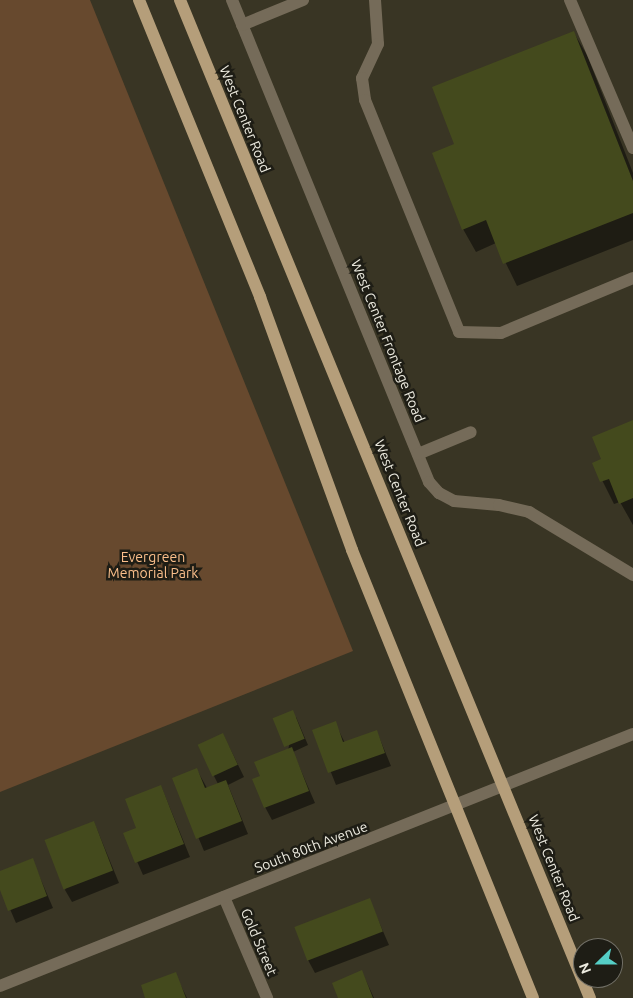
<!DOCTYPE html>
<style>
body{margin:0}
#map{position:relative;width:633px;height:998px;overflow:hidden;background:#393524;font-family:Ubuntu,sans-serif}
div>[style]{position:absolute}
.green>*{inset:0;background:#67492e}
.shadow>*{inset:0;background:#0007}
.building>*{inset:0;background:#444a1d;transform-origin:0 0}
.minor>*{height:12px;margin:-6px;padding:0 6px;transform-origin:6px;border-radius:6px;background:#756b59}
.major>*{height:12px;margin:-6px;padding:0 6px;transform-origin:6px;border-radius:6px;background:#b59e7a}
span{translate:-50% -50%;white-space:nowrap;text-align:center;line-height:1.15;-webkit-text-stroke:5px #1e1d15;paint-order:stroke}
.street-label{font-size:14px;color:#edebe0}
.park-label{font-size:14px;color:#fbbf8b}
.north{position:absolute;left:573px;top:938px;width:50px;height:50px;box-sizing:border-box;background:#1e1d15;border:1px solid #716f66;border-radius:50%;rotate:248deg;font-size:14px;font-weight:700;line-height:20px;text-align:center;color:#edebe0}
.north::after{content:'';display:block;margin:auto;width:18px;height:22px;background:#55cec6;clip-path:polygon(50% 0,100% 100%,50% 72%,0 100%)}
</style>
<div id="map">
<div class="green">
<i style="clip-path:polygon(0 0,90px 0,353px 651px,0 792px)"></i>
</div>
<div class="shadow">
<i style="clip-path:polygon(574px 33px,587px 55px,633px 173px,633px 240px,517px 286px,496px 243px,476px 252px,463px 229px)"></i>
<i style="clip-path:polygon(633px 421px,633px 525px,620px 502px,614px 504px,594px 464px,603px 460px)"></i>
<i style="clip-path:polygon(296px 717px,308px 745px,293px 752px,315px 803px,272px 820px,265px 807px,261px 777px,288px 750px)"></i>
<i style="clip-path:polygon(335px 723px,345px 743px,377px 732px,391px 766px,336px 785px,314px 730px)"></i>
<i style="clip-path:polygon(223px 734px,244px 777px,228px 785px,248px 834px,204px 851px,174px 779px,197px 770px,207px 788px,218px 784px,199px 746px)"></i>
<i style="clip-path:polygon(161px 786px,190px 857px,143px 875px,125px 834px,138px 829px)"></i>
<i style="clip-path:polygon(94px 822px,119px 883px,72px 902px,65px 890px)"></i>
<i style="clip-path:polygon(32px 859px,53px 908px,16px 923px,0 886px,0 872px)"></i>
<i style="clip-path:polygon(369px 899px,389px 945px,315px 973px,308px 960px)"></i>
<i style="clip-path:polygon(362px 972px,374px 998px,339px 998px)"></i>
<i style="clip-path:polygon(175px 974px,187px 998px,147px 998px)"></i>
</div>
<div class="building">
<i style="clip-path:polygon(574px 31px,633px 181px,633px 213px,503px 264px,486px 220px,462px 230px,432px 153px,454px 144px,432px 87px)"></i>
<i style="clip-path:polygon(633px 420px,633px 498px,619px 504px,609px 479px,600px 482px,592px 463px,601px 459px,592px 437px)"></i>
<i style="left:293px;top:710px;width:31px;height:22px;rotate:68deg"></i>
<i style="clip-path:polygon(336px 721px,343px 742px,377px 730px,385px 753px,328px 773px,312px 730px)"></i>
<i style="left:223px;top:733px;width:35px;height:28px;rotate:65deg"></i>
<i style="clip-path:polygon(292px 747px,309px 791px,264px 808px,252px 779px,260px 776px,254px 762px)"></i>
<i style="clip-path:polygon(197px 768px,205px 788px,226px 780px,242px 821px,196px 839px,172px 778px)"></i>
<i style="clip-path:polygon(161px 785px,184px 844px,135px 863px,123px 833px,136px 828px,125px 799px)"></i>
<i style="left:94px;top:821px;width:53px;height:53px;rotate:69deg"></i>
<i style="clip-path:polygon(33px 858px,47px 896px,8px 911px,0 890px,0 871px)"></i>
<i style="left:370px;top:898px;width:36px;height:81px;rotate:69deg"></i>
<i style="clip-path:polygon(362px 970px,373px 998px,338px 998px,332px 983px)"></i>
<i style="clip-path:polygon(176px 972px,186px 998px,145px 998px,141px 985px)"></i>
</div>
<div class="minor">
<i style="left:232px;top:0;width:521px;rotate:67.77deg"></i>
<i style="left:429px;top:482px;width:15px;rotate:48deg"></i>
<i style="left:439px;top:493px;width:17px;rotate:28deg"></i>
<i style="left:454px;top:501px;width:45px;rotate:5.1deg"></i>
<i style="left:499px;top:505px;width:31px;rotate:13deg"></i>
<i style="left:529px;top:512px;width:122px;rotate:31.2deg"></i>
<i style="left:375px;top:0;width:44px;rotate:86.1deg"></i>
<i style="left:378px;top:44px;width:38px;rotate:115deg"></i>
<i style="left:362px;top:78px;width:22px;rotate:82deg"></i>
<i style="left:365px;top:100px;width:250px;rotate:67.9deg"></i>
<i style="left:459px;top:332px;width:42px;rotate:1.4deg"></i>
<i style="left:501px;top:333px;width:143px;rotate:-22.6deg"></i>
<i style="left:570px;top:0;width:161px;rotate:66.9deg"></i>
<i style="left:242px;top:25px;width:66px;rotate:-22.3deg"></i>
<i style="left:418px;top:454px;width:57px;rotate:-22.5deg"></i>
<i style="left:224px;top:897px;width:110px;rotate:66.9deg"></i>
<i style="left:0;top:986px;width:681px;rotate:-21.71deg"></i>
</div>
<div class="major">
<i style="left:139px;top:0;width:321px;rotate:67.8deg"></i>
<i style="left:260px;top:297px;width:269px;rotate:70deg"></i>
<i style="left:352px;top:550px;width:483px;rotate:68deg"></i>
<i style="left:180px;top:0;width:1079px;rotate:67.67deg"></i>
</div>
<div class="street-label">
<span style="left:245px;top:119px;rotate:68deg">West Center Road</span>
<span style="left:388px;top:341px;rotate:68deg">West Center Frontage Road</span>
<span style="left:400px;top:493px;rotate:68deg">West Center Road</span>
<span style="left:311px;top:847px;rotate:-21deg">South 80th Avenue</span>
<span style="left:554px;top:868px;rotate:68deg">West Center Road</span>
<span style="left:259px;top:942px;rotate:67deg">Gold Street</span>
</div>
<div class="park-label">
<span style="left:153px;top:565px">Evergreen<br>Memorial Park</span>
</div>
<div class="north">N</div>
</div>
